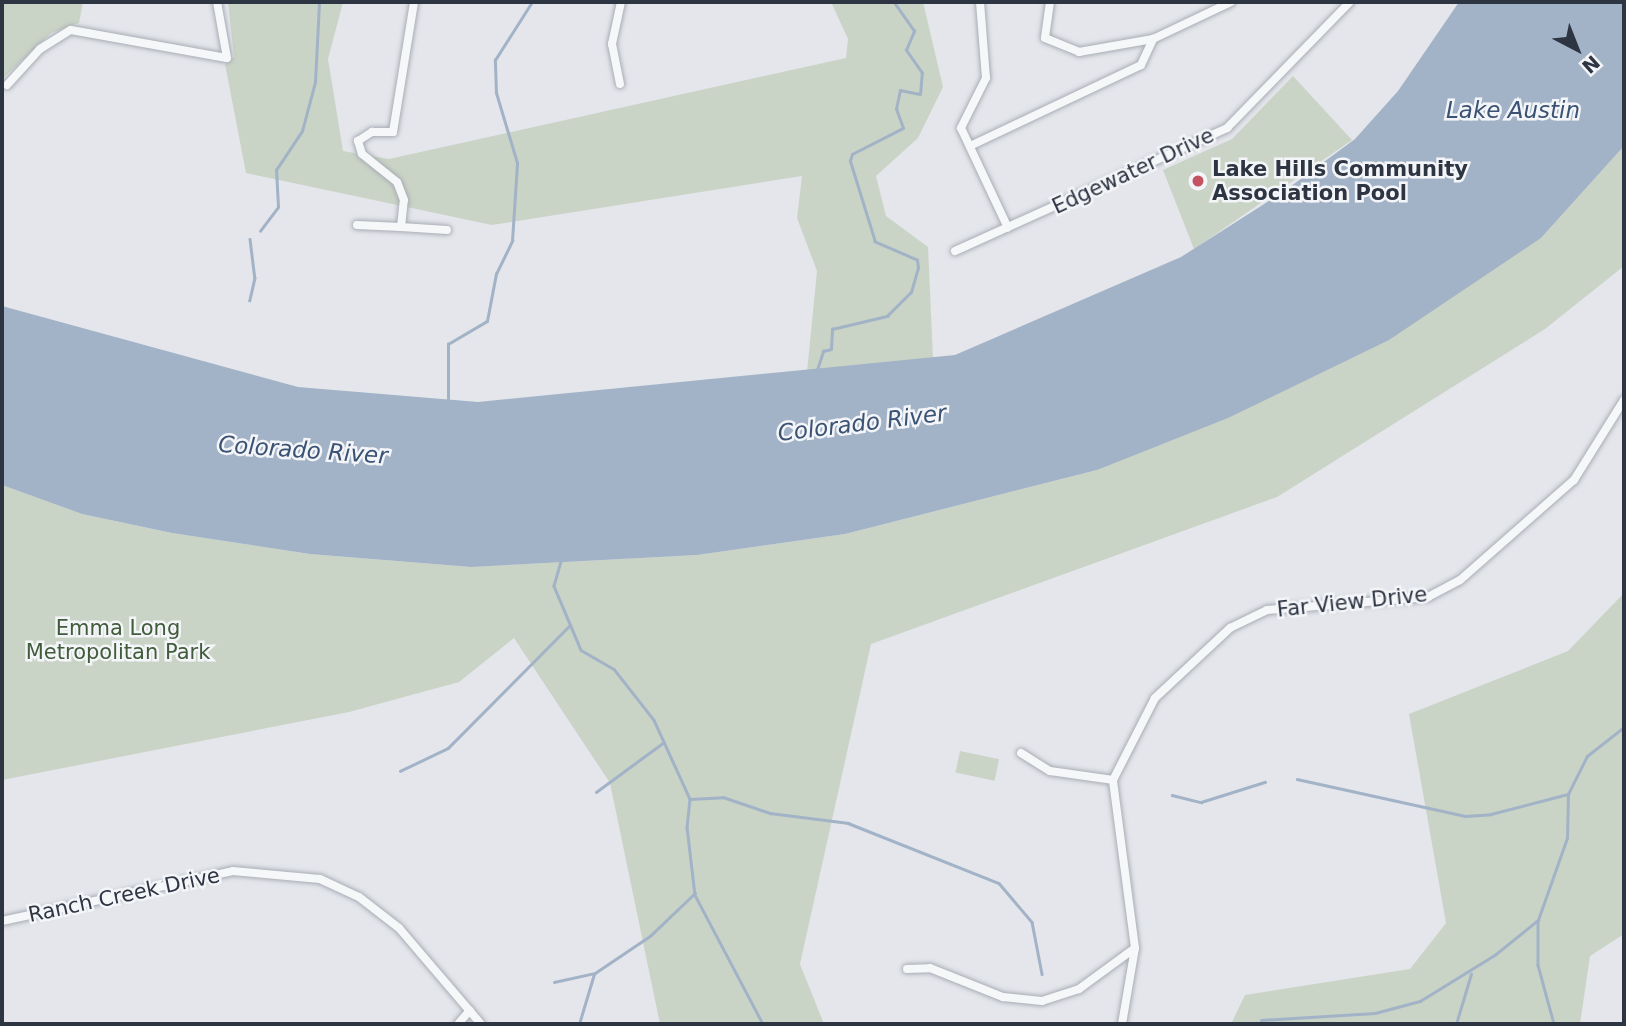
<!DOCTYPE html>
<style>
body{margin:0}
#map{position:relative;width:1626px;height:1026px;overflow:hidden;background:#e4e6eb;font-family:"DejaVu Sans",sans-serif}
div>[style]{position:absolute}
.green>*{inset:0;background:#c9d4c6;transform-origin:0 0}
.water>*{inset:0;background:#a2b3c7}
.stream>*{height:2.5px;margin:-1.25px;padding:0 1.25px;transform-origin:1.25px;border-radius:1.25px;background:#a2b3c7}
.roads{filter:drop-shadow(0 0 2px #a9adb5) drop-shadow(0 0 2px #a9adb5)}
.street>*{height:8px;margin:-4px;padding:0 4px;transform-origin:4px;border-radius:4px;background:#f6f7f9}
.dots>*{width:19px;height:19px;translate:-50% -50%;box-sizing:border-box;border:4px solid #f4f5f8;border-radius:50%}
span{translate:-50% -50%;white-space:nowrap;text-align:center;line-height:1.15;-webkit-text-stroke:5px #f4f5f8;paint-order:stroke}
.poi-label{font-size:21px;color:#2d3442;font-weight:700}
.left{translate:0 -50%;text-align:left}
.street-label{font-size:21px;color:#2d3442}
.park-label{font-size:21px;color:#405c3b}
.water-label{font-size:23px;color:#3a5273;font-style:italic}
.frame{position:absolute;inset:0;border:4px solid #2d3442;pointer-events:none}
.north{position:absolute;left:1542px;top:14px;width:70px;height:70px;-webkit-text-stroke:5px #f4f5f8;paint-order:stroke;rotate:138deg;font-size:19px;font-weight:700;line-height:28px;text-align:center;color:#2d3442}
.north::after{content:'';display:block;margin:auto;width:24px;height:32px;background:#2d3442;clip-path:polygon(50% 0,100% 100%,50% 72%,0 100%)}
</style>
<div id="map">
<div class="green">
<i style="clip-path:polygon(2px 2px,83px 2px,79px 23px,51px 33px,2px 79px)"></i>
<i style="clip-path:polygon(228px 2px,343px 2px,328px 59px,343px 151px,389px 159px,846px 58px,848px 39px,831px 2px,923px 2px,943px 87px,918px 138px,876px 176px,886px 216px,928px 247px,933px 358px,807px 372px,817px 271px,797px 218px,802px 176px,492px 225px,246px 173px,225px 64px,234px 57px)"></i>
<i style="clip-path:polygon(1293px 76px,1352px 140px,1194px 249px,1163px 170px,1232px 139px)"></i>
<i style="clip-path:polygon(1624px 146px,1624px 266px,1545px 329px,1277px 497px,871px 644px,800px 964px,824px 1024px,660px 1024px,610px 783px,514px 638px,459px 682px,349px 712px,2px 780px,2px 485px,82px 514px,172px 533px,310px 554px,471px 567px,697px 555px,845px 534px,1097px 470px,1541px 238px)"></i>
<i style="clip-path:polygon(1624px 593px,1624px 934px,1590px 956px,1580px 1024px,1231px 1024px,1245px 995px,1410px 969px,1446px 923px,1409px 714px,1568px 651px)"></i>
<i style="left:960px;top:751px;width:40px;height:22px;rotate:12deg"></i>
</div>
<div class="water">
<i style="clip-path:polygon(1459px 2px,1624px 2px,1624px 146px,1541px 238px,1389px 340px,1228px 418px,1097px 470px,845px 534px,697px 555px,471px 567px,310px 554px,172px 533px,82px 514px,2px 485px,2px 306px,298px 387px,478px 402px,955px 355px,1181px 257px,1283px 192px,1355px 139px,1398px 91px)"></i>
</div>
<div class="stream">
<i style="left:260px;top:231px;width:30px;rotate:-53deg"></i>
<i style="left:278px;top:207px;width:37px;rotate:-93deg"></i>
<i style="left:276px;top:170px;width:47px;rotate:-56.3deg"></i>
<i style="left:302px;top:131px;width:51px;rotate:-75.1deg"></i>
<i style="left:315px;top:82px;width:80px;rotate:-87.1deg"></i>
<i style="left:250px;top:239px;width:39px;rotate:83deg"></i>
<i style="left:255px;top:278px;width:23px;rotate:103deg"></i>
<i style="left:816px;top:373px;width:23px;rotate:-72deg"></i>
<i style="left:823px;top:351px;width:8px;rotate:-14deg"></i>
<i style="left:831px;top:349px;width:20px;rotate:-87deg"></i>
<i style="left:832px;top:329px;width:57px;rotate:-13.3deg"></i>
<i style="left:887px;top:316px;width:34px;rotate:-45deg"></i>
<i style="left:911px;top:292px;width:25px;rotate:-74deg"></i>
<i style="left:918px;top:268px;width:8px;rotate:-97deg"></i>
<i style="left:917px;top:260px;width:46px;rotate:-156.8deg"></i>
<i style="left:875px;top:242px;width:85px;rotate:-107.2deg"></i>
<i style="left:850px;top:161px;width:7px;rotate:-74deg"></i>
<i style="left:852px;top:154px;width:57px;rotate:-27deg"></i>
<i style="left:903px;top:128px;width:20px;rotate:-110deg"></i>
<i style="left:896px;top:109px;width:19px;rotate:-78deg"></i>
<i style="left:900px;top:90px;width:20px;rotate:11deg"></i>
<i style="left:920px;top:94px;width:21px;rotate:-85deg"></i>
<i style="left:922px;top:73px;width:28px;rotate:-125deg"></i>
<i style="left:906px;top:50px;width:21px;rotate:-67deg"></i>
<i style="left:914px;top:31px;width:35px;rotate:-125deg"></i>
<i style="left:448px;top:402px;width:58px;rotate:-90deg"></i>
<i style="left:448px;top:344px;width:45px;rotate:-30.5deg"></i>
<i style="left:487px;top:321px;width:48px;rotate:-79.2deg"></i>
<i style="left:496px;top:274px;width:37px;rotate:-64deg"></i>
<i style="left:512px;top:241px;width:78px;rotate:-86.3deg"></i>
<i style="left:517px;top:163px;width:73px;rotate:-106.7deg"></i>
<i style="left:496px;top:93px;width:33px;rotate:-92deg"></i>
<i style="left:495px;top:60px;width:69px;rotate:-57.5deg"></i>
<i style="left:562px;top:558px;width:29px;rotate:106deg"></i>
<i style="left:554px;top:586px;width:69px;rotate:67.1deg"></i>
<i style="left:581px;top:650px;width:38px;rotate:30deg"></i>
<i style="left:614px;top:669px;width:65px;rotate:51.9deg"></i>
<i style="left:654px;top:720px;width:87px;rotate:65.5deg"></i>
<i style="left:690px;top:799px;width:28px;rotate:96deg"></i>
<i style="left:687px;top:827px;width:68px;rotate:83.3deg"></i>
<i style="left:695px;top:895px;width:146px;rotate:62.2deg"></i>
<i style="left:400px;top:771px;width:53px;rotate:-25.6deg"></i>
<i style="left:448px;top:748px;width:173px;rotate:-45.2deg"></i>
<i style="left:1297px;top:779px;width:172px;rotate:12.4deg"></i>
<i style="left:1465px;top:816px;width:26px;rotate:-4deg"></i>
<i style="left:1491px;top:814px;width:80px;rotate:-14.6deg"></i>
<i style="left:1568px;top:794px;width:42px;rotate:-63.4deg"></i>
<i style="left:1587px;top:756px;width:47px;rotate:-38.1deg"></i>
<i style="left:596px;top:792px;width:84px;rotate:-36.3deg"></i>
<i style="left:1172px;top:795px;width:30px;rotate:14deg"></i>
<i style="left:1201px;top:802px;width:67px;rotate:-17.4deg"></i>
<i style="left:690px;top:799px;width:33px;rotate:-3deg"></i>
<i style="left:723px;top:797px;width:50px;rotate:18.8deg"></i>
<i style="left:770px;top:813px;width:79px;rotate:7.3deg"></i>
<i style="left:848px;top:823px;width:162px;rotate:21.7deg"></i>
<i style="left:999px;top:883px;width:51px;rotate:49.8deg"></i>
<i style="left:1032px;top:922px;width:53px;rotate:79.1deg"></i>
<i style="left:1538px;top:921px;width:44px;rotate:90deg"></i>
<i style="left:1538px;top:965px;width:61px;rotate:74.8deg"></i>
<i style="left:554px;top:982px;width:42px;rotate:-12.4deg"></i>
<i style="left:595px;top:973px;width:66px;rotate:-33.9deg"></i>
<i style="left:650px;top:936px;width:62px;rotate:-43.7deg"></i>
<i style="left:1261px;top:1020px;width:114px;rotate:-3.5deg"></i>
<i style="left:1375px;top:1013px;width:47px;rotate:-14.9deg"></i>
<i style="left:1420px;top:1001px;width:89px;rotate:-31.7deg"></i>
<i style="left:1496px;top:954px;width:54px;rotate:-39deg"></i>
<i style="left:1538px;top:920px;width:87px;rotate:-70.5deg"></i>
<i style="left:1567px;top:838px;width:44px;rotate:-88.7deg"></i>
<i style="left:579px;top:1024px;width:52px;rotate:-73.3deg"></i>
<i style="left:1456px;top:1024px;width:52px;rotate:-73.3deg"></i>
</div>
<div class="roads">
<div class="street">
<i style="left:980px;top:2px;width:76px;rotate:85.5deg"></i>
<i style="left:986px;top:78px;width:56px;rotate:116.6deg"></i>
<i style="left:961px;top:128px;width:110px;rotate:64.8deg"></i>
<i style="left:1050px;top:2px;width:36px;rotate:98deg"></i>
<i style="left:1045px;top:38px;width:37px;rotate:22deg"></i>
<i style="left:1079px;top:52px;width:75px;rotate:-10deg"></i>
<i style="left:620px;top:84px;width:41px;rotate:-101.3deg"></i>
<i style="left:612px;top:44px;width:43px;rotate:-77.9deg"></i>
<i style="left:7px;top:85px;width:49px;rotate:-47.5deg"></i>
<i style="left:40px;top:49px;width:36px;rotate:-32deg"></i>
<i style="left:71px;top:30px;width:158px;rotate:10.2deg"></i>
<i style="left:227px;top:58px;width:57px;rotate:-100.1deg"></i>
<i style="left:970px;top:146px;width:189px;rotate:-25.3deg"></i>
<i style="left:1141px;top:65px;width:29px;rotate:-65deg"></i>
<i style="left:1153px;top:39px;width:86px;rotate:-25.4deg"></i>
<i style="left:357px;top:225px;width:44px;rotate:2.6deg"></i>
<i style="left:401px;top:227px;width:27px;rotate:-84deg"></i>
<i style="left:404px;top:200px;width:19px;rotate:-111deg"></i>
<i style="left:397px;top:182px;width:45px;rotate:-141.3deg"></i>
<i style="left:362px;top:154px;width:14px;rotate:-107deg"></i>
<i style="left:358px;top:141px;width:17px;rotate:-33deg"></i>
<i style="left:372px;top:132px;width:21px"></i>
<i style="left:393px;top:132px;width:132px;rotate:-80.8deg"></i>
<i style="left:401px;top:227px;width:46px;rotate:3.7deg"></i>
<i style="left:955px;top:251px;width:299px;rotate:-24.3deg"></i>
<i style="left:1227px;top:128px;width:176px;rotate:-45.7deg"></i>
<i style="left:1021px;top:753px;width:34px;rotate:32deg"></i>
<i style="left:1050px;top:771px;width:64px;rotate:8.1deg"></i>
<i style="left:2px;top:921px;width:236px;rotate:-12.2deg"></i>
<i style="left:233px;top:871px;width:87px;rotate:5.3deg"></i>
<i style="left:320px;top:879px;width:43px;rotate:24.8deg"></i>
<i style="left:359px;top:897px;width:51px;rotate:37.8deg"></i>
<i style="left:399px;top:928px;width:126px;rotate:49.5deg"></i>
<i style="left:907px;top:969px;width:23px;rotate:-2deg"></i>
<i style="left:930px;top:968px;width:79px;rotate:21.7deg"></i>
<i style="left:1003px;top:997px;width:39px;rotate:6deg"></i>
<i style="left:1042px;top:1001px;width:39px;rotate:-18deg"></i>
<i style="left:1079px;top:989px;width:69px;rotate:-36.2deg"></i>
<i style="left:458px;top:1024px;width:18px;rotate:-49deg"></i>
<i style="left:1122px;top:1024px;width:77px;rotate:-80.3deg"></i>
<i style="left:1135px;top:948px;width:169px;rotate:-97.5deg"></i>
<i style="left:1113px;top:780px;width:92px;rotate:-62.9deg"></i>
<i style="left:1155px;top:698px;width:103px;rotate:-43deg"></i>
<i style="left:1230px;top:628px;width:41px;rotate:-25.9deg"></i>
<i style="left:1267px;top:610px;width:162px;rotate:-4.6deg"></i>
<i style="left:1428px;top:597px;width:36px;rotate:-28deg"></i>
<i style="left:1460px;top:580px;width:152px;rotate:-41.3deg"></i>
<i style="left:1574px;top:480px;width:94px;rotate:-58deg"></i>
</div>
</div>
<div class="dots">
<i style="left:1198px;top:181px;background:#c45462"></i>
</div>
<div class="poi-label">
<span class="left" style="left:1212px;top:181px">Lake Hills Community<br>Association Pool</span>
</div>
<div class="street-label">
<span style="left:1133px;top:171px;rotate:-25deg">Edgewater Drive</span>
<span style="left:1352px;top:602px;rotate:-6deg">Far View Drive</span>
<span style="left:124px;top:895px;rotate:-12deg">Ranch Creek Drive</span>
</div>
<div class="park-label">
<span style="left:118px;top:640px">Emma Long<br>Metropolitan Park</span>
</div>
<div class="water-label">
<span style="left:1513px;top:110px">Lake Austin</span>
<span style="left:862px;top:423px;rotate:-7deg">Colorado River</span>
<span style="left:303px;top:450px;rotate:4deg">Colorado River</span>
</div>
<div class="frame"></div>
<div class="north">N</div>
</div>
